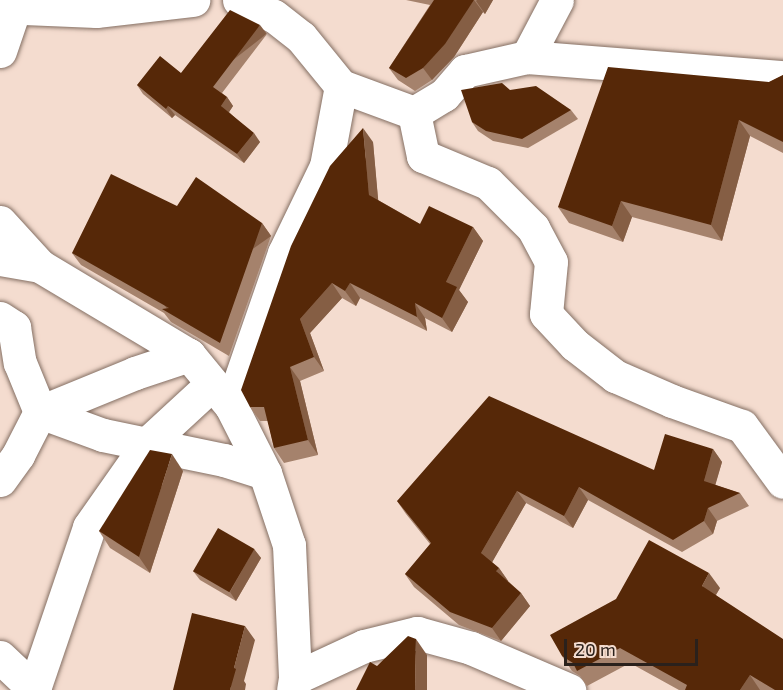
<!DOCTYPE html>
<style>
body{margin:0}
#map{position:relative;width:783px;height:690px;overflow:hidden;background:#f4dccf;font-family:"Exo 2",sans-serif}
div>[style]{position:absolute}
.roads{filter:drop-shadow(0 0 2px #846f63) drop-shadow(0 0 2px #846f63)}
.minor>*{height:33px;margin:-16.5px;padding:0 16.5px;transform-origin:16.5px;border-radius:16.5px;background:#fff}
.wall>*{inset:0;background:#a5826c}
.shaded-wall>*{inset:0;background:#855e44;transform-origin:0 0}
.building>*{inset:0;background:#562808;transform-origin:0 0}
span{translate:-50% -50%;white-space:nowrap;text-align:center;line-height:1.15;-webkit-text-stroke:6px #f4dccf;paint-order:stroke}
.scale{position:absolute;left:564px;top:639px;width:134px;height:27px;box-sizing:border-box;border:3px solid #2a211c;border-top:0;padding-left:8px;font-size:18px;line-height:21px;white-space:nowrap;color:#2a211c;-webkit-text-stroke:4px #f4dccf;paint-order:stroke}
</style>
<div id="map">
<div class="roads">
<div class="minor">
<i style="left:239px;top:0;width:38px;rotate:25deg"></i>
<i style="left:274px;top:16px;width:34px;rotate:38deg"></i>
<i style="left:301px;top:37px;width:63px;rotate:50.8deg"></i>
<i style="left:0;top:7px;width:96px;rotate:2.4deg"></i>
<i style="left:96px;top:11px;width:98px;rotate:-6.5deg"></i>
<i style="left:0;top:51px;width:46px;rotate:-71.2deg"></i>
<i style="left:527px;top:57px;width:64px;rotate:-62.2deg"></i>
<i style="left:414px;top:113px;width:44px;rotate:78.2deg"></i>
<i style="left:423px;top:156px;width:70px;rotate:22.6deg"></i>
<i style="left:488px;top:183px;width:64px;rotate:45deg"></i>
<i style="left:533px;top:228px;width:38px;rotate:62deg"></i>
<i style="left:551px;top:262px;width:52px;rotate:95.5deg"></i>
<i style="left:546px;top:314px;width:42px;rotate:46.9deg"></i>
<i style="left:575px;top:345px;width:51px;rotate:37.8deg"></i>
<i style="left:615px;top:376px;width:62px;rotate:23.7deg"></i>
<i style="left:672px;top:401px;width:74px;rotate:19.7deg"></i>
<i style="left:742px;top:426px;width:69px;rotate:53.8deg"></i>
<i style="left:0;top:222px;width:59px;rotate:47.7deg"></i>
<i style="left:0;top:259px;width:41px;rotate:9.9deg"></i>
<i style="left:40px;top:266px;width:174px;rotate:30.9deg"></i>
<i style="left:189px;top:355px;width:66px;rotate:50.5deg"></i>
<i style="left:231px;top:406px;width:75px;rotate:63.1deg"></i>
<i style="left:265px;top:473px;width:76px;rotate:71.6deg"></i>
<i style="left:289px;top:545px;width:133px;rotate:87.4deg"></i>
<i style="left:295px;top:678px;width:12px;rotate:99deg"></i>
<i style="left:0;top:318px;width:17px;rotate:33deg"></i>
<i style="left:14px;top:327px;width:36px;rotate:81deg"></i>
<i style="left:20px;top:363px;width:53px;rotate:67.8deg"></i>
<i style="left:40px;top:412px;width:67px;rotate:20.1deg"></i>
<i style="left:103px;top:435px;width:124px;rotate:11.7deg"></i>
<i style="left:224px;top:460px;width:43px;rotate:17.6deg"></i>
<i style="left:231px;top:406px;width:162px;rotate:-70.9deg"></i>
<i style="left:284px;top:253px;width:97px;rotate:-64.2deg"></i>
<i style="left:326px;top:166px;width:81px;rotate:-79.4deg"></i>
<i style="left:341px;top:86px;width:78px;rotate:20.3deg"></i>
<i style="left:414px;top:113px;width:35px;rotate:-31deg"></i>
<i style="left:444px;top:95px;width:32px;rotate:-49deg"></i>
<i style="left:465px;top:71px;width:64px;rotate:-12.7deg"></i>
<i style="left:527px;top:57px;width:257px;rotate:4.5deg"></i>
<i style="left:0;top:480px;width:31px;rotate:-54deg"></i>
<i style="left:18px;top:455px;width:48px;rotate:-62.9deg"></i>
<i style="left:40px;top:412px;width:103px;rotate:-22.3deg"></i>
<i style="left:135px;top:373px;width:57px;rotate:-18.4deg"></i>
<i style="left:0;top:657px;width:48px;rotate:43.3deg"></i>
<i style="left:295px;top:678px;width:76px;rotate:-24.9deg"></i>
<i style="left:364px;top:646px;width:55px;rotate:-13.8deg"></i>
<i style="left:417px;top:633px;width:56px;rotate:15.5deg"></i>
<i style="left:471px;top:648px;width:107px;rotate:23.2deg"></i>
<i style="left:34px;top:689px;width:171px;rotate:-71.2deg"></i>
<i style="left:89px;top:527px;width:103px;rotate:-54.9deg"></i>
<i style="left:148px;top:443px;width:87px;rotate:-42.7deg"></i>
</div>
</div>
<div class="wall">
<i style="clip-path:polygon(406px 0,493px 0,485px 14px,483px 12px,454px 57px,432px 80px,415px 91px,398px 80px,389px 68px,430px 5px)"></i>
<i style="clip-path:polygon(267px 34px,222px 93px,227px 97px,233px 106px,229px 112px,260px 142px,244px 163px,175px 115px,172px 118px,143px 94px,137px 85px,181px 73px)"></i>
<i style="clip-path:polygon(783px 75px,783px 153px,750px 136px,722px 241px,632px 217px,623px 242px,569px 223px,558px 207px,769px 82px)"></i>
<i style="clip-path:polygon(510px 90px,571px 110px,578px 119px,528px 148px,493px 141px,478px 131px,472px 122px)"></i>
<i style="clip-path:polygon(373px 142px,378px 200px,420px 224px,473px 227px,483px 241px,459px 290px,468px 302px,452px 332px,425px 318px,427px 331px,360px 298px,356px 306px,342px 298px,310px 333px,324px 371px,300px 381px,318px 455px,284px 463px,274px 448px,268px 421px,260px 421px,250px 407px)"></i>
<i style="clip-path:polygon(177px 206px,262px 223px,271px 236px,229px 356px,171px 322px,164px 313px,81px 265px,72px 253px)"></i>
<i style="clip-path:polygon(713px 449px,722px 462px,715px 485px,740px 493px,749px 506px,717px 521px,713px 534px,682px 552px,588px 500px,573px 528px,526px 503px,492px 562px,499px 568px,508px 581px,521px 593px,530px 606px,501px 641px,459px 625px,414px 587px,405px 574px,430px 544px,406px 514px,397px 501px,654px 470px)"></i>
<i style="clip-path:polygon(183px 471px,150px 573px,110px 548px,99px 531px)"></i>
<i style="clip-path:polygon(254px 549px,261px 558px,236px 601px,200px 580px,193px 571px)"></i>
<i style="clip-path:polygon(720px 588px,716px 595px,783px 690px,679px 690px,630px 663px,587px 686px,580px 676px,572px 671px,562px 656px)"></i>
</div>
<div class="shaded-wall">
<i style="clip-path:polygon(474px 0,483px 12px,454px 57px,432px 80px,423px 68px)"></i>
<i style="clip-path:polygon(477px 0,493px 0,485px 14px,476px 1px)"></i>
<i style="left:260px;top:25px;width:11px;height:78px;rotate:52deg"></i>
<i style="clip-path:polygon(227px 97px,233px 106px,227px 115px,221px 106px)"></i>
<i style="clip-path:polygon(168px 106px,175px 115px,172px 118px,166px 109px)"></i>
<i style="clip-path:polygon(739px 120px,750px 136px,722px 241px,711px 225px)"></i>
<i style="clip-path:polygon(363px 128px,373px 142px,379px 209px,369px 195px)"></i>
<i style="clip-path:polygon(254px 133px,260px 142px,244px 163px,237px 154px)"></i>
<i style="clip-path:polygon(621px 201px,632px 217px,623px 242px,612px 226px)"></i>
<i style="left:262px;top:223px;width:16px;height:127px;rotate:55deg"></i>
<i style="clip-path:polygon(473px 227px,483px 241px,459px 290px,468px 302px,452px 332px,442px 318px,446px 282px)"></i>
<i style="clip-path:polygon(332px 283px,342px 298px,310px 333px,324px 371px,314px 357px,300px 319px)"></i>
<i style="clip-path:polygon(350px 283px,360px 298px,356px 306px,345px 291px)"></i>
<i style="clip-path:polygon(415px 303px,425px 318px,427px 331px,417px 317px)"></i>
<i style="clip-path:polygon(290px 367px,300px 381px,318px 455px,308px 440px)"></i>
<i style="clip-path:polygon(713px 449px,722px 462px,713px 493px,704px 481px)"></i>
<i style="clip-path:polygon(172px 454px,183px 471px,150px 573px,139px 557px)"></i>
<i style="clip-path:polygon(579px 487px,588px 500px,573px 528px,564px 516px)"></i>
<i style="clip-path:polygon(517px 491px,526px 503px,490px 566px,481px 553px)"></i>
<i style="clip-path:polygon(708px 508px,717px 521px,713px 534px,704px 521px)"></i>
<i style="clip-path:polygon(254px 549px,261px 558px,236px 601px,230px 592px)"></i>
<i style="left:499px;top:568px;width:16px;height:4px;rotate:55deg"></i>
<i style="clip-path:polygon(709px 573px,720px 588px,712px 601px,702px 586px)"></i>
<i style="clip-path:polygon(521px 593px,530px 606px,501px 641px,492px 628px)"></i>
<i style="clip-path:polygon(245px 626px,255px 640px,244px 681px,246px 684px,245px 690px,230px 690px,234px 668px)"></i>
<i style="clip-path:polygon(416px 639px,427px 655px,427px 690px,415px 690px)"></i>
<i style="clip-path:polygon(750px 675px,760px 690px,740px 690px)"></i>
</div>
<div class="building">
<i style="clip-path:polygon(434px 0,474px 0,445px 44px,423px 68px,406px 78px,389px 68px)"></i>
<i style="clip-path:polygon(230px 10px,260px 25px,213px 87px,227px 97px,221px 106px,254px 133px,237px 154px,168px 106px,166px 109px,137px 85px,160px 56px,181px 73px)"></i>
<i style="clip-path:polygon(608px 67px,769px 82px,783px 75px,783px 142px,739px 120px,711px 225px,621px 201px,612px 226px,558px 207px)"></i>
<i style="clip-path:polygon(502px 83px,510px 90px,536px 86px,571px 110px,522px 139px,486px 131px,472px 122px,461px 90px)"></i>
<i style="clip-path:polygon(363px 128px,369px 195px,420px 224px,429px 206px,473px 227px,446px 282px,457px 287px,442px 318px,415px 303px,417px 317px,350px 283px,345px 291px,332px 283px,300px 319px,314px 357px,290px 367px,308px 440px,274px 448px,264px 407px,250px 407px,241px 390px,291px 246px,330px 166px)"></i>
<i style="clip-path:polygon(111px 174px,177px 206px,196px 177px,262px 223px,220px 343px,162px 309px,169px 308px,72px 253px)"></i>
<i style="clip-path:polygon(489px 396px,654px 470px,665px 434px,713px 449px,704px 481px,740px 493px,708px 508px,704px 521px,673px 540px,579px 487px,564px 516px,517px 491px,481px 553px,499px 568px,496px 571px,521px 593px,492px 628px,450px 612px,405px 574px,431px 543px,397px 501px)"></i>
<i style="clip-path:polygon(150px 450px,172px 454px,139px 557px,99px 531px)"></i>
<i style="left:218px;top:528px;width:42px;height:50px;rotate:30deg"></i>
<i style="clip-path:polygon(649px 540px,709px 573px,702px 586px,783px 639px,783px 690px,775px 690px,750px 675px,740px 690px,685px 690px,687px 685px,620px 648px,577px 671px,573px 663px,562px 656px,550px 635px,616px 599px)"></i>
<i style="clip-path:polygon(192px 613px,245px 626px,234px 668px,236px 669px,230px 690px,173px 690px)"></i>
<i style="clip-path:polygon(408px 636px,416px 639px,415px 690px,356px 690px,370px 662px,377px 666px)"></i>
</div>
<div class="scale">20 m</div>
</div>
